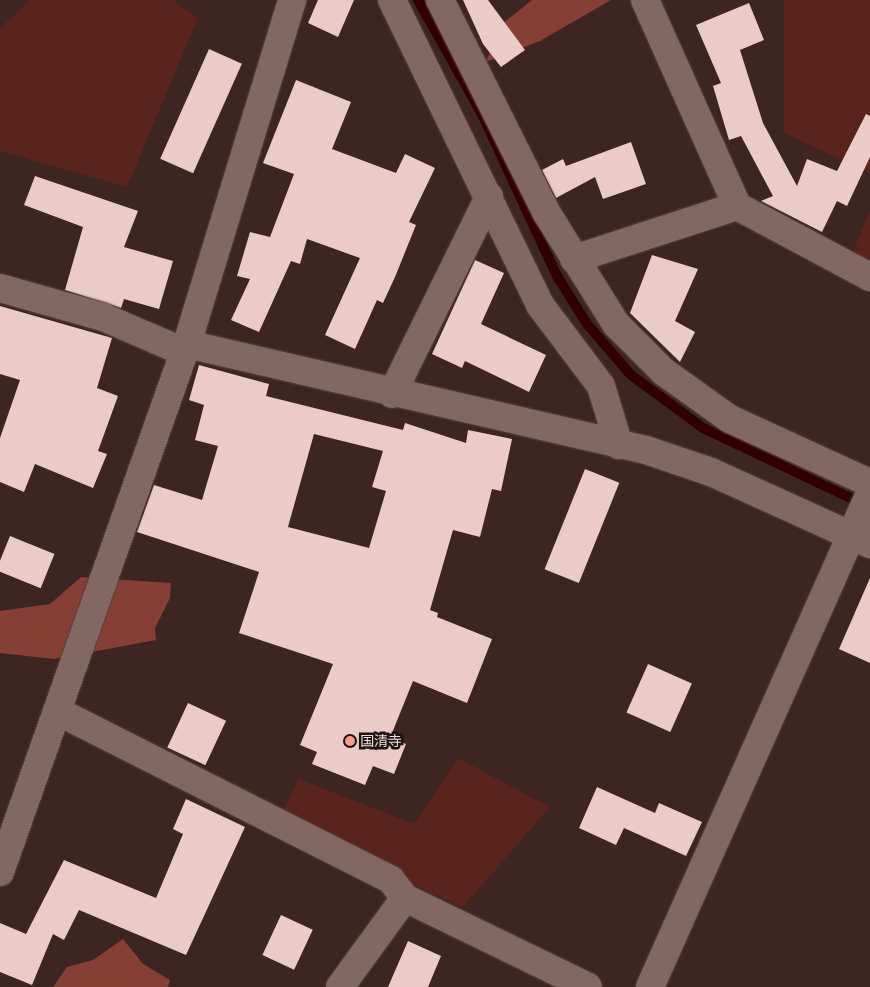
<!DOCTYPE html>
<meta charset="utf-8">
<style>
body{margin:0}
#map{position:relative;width:870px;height:987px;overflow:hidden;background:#3d2521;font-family:Commissioner,"Noto Sans JP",sans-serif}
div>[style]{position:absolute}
.green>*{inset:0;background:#59241c}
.forest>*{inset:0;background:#863f34}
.stream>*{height:10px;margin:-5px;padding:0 5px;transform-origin:5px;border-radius:5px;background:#300000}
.building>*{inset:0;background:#ebcbc5;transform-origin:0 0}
.roads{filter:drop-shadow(0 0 1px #584440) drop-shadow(0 0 1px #584440)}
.street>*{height:28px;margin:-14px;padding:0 14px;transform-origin:14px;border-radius:14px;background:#836761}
.secondary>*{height:28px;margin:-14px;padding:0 14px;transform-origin:14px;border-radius:14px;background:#836761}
.dots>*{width:14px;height:14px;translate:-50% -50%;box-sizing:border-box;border:2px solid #1c1210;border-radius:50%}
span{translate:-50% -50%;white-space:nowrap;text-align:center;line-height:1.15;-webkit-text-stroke:5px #1c1210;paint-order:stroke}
.poi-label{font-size:14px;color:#efdedb}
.left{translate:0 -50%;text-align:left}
</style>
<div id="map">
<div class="green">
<i style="clip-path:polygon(30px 0,173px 0,198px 18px,127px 187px,0 151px,0 28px)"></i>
<i style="clip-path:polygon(784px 0,870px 0,870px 173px,784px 133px)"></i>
<i style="clip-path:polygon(870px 209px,870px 277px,848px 265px)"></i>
<i style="clip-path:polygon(458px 758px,550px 807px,463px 907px,277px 823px,299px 779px,414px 824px)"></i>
</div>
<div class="forest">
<i style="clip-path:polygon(532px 0,611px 0,540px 41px,486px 62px,501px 25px)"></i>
<i style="clip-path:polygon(81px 577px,171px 583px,170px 598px,155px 628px,156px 640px,54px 659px,0 653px,0 611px,50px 604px)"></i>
<i style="clip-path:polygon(123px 939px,143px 964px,170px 980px,168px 987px,53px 987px,67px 967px,93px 960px)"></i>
</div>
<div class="stream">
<i style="left:418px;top:0;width:131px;rotate:60.7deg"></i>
<i style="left:482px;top:114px;width:179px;rotate:65.2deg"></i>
<i style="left:557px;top:276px;width:57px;rotate:58deg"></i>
<i style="left:587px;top:324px;width:67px;rotate:49.2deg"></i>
<i style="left:631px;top:375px;width:89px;rotate:36.4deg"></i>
<i style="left:703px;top:428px;width:179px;rotate:25.4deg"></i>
</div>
<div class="building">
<i style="clip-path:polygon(318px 0,354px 0,338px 37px,308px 23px)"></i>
<i style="clip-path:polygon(463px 0,488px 0,525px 50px,501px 67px,483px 44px)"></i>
<i style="clip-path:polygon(749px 3px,764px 40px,740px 50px,763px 123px,797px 186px,807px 159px,837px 171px,866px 114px,870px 116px,870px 157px,847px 206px,837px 201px,822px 232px,761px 201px,773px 196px,741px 136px,729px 140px,713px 86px,721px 83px,696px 25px)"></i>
<i style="left:209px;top:49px;width:36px;height:120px;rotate:24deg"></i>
<i style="clip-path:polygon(296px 80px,351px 102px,332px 149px,396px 173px,405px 154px,435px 168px,409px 222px,416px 225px,395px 277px,383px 303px,377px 300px,355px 349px,325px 335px,360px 258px,307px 239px,300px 264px,291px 261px,259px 332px,231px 320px,250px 279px,237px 276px,250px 232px,270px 237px,294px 174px,263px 163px)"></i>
<i style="clip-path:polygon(631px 142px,646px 184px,603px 199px,595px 177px,556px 198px,542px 170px,563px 159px,566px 166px)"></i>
<i style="clip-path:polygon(35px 176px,138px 211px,124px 247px,173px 261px,159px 309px,124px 299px,121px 308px,65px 290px,83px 227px,24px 205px)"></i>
<i style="clip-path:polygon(652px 255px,698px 269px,675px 321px,695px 332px,680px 362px,630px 313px)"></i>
<i style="clip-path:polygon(475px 260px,504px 273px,481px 324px,546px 355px,529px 392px,465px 361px,462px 368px,432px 354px)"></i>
<i style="clip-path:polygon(0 306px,112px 338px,97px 388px,118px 396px,98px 451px,107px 454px,93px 488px,35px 464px,24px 492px,0 482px,0 438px,20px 380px,0 374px)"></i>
<i style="clip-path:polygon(evenodd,199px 365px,269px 384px,266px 396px,403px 430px,405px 423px,466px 443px,468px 430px,512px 439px,501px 491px,492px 489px,480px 537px,453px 530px,430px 610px,438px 613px,437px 617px,492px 639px,467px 703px,413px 681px,390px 738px,406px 744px,394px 774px,373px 766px,365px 785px,312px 764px,317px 752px,300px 745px,333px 664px,239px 633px,259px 572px,137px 532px,154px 485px,202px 500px,218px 446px,195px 440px,204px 405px,189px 400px,199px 365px,314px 434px,383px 451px,372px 487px,386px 491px,369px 548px,288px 527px,314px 434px)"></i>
<i style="left:585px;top:469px;width:37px;height:108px;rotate:22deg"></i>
<i style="left:10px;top:536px;width:48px;height:37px;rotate:22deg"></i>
<i style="clip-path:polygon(870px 578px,870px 663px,839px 649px)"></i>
<i style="left:648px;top:664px;width:48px;height:53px;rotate:24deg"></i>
<i style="left:188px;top:703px;width:42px;height:49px;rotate:25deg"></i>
<i style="clip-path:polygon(597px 787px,655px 813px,659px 803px,702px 822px,686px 856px,624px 828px,616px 845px,579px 828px)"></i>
<i style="clip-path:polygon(186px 799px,245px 827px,186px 955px,79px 910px,64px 940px,53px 934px,32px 985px,0 972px,0 923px,26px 934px,64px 860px,156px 898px,183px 834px,173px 829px)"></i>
<i style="left:281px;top:915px;width:35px;height:44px;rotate:25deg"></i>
<i style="clip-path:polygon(408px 941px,441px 956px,428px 987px,388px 987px)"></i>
</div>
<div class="roads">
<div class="street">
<i style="left:392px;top:0;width:339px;rotate:64.1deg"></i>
<i style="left:540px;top:305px;width:101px;rotate:53deg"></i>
<i style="left:601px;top:386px;width:62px;rotate:73deg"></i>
<i style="left:440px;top:0;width:237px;rotate:63.4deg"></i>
<i style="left:546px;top:212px;width:132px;rotate:58deg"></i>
<i style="left:616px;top:324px;width:68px;rotate:45deg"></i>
<i style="left:664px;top:372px;width:81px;rotate:35.5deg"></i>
<i style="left:730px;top:419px;width:154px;rotate:24.6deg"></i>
<i style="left:645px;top:0;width:226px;rotate:65.9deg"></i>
<i style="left:737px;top:206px;width:151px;rotate:28.1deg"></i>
<i style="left:574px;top:259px;width:171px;rotate:-18deg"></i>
<i style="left:0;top:288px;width:107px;rotate:15.7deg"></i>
<i style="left:103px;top:317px;width:88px;rotate:23.4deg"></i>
<i style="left:392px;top:394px;width:220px;rotate:-63.8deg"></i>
<i style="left:57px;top:711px;width:374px;rotate:26.8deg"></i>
<i style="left:391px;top:880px;width:23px;rotate:52deg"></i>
<i style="left:0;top:872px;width:560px;rotate:-70.5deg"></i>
<i style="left:187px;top:344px;width:360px;rotate:-73deg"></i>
<i style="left:340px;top:987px;width:110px;rotate:-53.9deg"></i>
<i style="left:405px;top:898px;width:203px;rotate:25.9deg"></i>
<i style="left:650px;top:987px;width:541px;rotate:-65.99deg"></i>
</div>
<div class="secondary">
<i style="left:187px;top:344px;width:471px;rotate:13deg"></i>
<i style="left:646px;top:450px;width:69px;rotate:18.7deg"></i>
<i style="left:711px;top:472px;width:175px;rotate:24.4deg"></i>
</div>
</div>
<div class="dots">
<i style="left:350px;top:741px;background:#f59d8d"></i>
</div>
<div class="poi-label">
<span class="left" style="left:360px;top:741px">国清寺</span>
</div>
</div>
